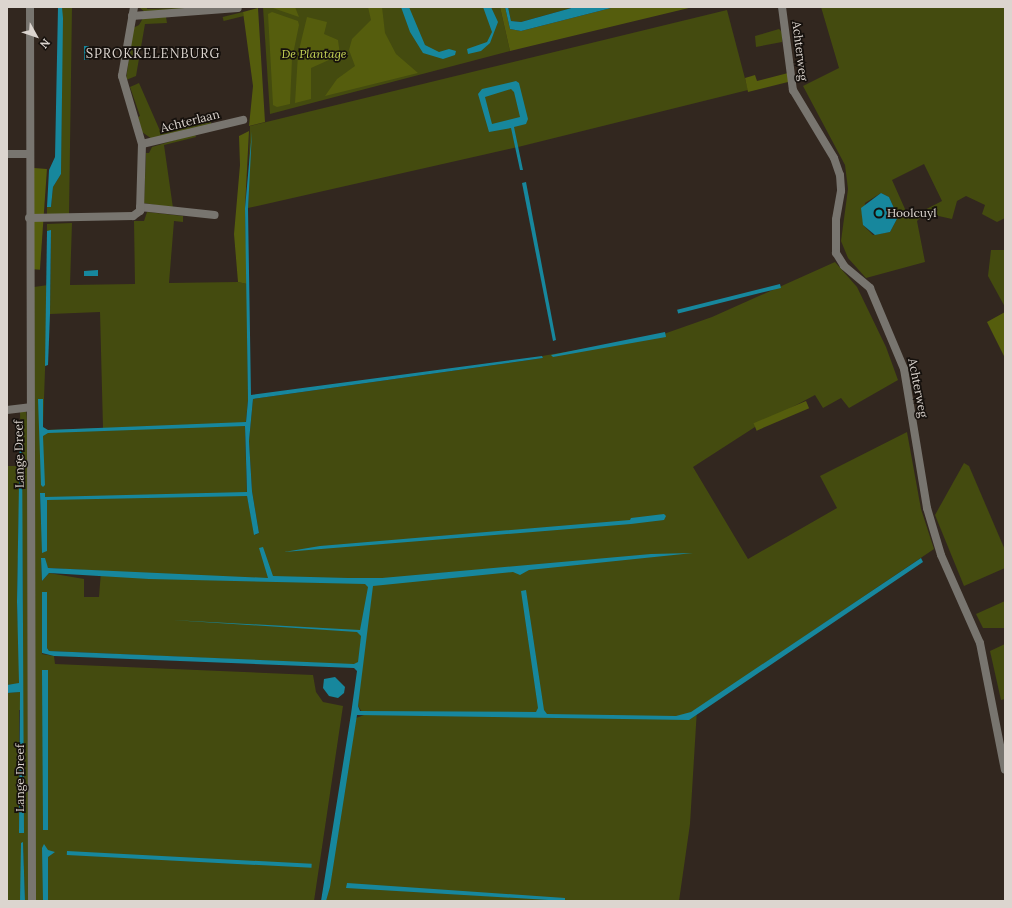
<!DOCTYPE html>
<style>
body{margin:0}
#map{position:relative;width:1012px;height:908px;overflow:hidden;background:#32271f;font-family:Lora,serif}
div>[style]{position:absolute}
.green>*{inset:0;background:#444b0f;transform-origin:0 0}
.forest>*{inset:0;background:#555d0d;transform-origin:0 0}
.water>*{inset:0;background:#17879d;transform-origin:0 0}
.minor>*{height:8px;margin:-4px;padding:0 4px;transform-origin:4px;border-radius:4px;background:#78756f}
.dots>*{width:11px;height:11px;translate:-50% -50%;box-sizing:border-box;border:2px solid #16110d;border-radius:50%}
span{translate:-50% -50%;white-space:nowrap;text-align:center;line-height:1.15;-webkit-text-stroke:3.5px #16110d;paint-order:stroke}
.street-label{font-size:12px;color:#dcd5cf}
.park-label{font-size:12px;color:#c6d555;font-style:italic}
.poi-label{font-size:12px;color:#dcd5cf}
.left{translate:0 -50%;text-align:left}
.neighbourhood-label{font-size:13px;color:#dcd5cf;letter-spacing:1px}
.frame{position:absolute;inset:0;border:8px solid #dcd5cf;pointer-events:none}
.north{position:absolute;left:16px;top:16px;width:40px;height:40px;-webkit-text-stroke:3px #16110d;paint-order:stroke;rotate:130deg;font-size:11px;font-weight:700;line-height:16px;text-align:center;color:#dcd5cf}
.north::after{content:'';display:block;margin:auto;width:14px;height:18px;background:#dcd5cf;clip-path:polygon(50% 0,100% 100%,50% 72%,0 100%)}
</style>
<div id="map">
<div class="green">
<i style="clip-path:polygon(62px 7px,72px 7px,69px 215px,47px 216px,47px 207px,51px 207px,53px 187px,61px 174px)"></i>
<i style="clip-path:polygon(147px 7px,147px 9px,211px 7px,146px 13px,140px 8px)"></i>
<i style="clip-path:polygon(263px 7px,500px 7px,510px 51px,270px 114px)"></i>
<i style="clip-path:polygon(508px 7px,575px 7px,521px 22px,511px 21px)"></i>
<i style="clip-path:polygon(evenodd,821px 7px,1005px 7px,1005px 218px,997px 222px,982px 214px,985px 205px,966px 196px,957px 201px,952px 219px,925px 213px,917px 221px,925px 262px,866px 278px,848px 258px,841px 241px,848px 189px,845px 165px,803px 86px,839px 68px,821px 7px,924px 164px,942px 201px,909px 218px,892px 180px,924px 164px,821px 7px,881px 193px,889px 197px,898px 217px,890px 232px,873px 235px,863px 225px,865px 203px,881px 193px)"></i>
<i style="clip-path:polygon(727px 10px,748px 90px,518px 147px,248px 208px,250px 126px)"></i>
<i style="left:243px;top:12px;width:4px;height:21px;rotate:76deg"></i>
<i style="clip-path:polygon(166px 17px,167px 23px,145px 24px,136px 76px,126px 80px,133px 28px,139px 25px,143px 18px)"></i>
<i style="clip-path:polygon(779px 29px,782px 32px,782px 42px,756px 47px,755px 36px)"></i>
<i style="clip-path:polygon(139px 83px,161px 133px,211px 122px,211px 124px,152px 139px,142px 132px,138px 117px,140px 116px,130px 87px)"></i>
<i style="clip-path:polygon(195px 134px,196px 137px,164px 145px,173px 208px,144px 203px,146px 153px,149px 153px,152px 147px)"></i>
<i style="clip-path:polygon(evenodd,147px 212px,183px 216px,183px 222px,174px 221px,169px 283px,238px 282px,247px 284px,248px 400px,245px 431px,247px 496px,255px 535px,259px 533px,252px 491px,249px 441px,253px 399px,543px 358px,542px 356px,658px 336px,712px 317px,835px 262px,857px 287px,886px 347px,898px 380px,849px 408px,841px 398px,823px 408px,815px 395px,755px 427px,693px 467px,748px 559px,837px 508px,820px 476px,907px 432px,921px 509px,934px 549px,697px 709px,690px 824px,679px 901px,323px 901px,356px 718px,364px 715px,358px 706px,360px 665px,49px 651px,47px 648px,47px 592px,42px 592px,42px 654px,54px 656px,55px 664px,313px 675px,316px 692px,323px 702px,343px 706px,314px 901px,35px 901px,34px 287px,48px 285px,43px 427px,45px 430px,103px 428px,100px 312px,50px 314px,51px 231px,47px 231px,47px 224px,72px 223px,70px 285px,135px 284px,134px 221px,144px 221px,147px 212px,40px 493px,44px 493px,46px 500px,47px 551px,41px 524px,40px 493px,147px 212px,41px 558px,48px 568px,101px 571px,99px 597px,84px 597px,84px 579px,49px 573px,42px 581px,41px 558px)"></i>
<i style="clip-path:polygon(991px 250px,1005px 250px,1005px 307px,988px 276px)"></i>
<i style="clip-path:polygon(evenodd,26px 410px,29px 443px,28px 901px,25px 901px,23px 842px,20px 901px,7px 901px,7px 693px,19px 692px,19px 684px,7px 685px,7px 466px,20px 466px,17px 602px,20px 674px,23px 600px,20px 411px,26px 410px,19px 710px,20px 710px,23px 833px,19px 832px,19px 710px)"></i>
<i style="clip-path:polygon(964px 463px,969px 466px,1005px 550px,1005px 568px,964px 586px,935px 515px)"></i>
<i style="clip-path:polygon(1005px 601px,1005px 628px,983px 628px,976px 614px)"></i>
<i style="clip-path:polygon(1005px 644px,1005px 699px,1001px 700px,990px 651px)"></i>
</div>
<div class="forest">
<i style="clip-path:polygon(270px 7px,295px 7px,299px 17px)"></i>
<i style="clip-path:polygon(368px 7px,382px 7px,385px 33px,396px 54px,418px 73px,325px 96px,337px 79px,355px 66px,349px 50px,352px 39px,371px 20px)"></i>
<i style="clip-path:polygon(500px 7px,505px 7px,510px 29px,521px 31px,615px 7px,693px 7px,510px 51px)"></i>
<i style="clip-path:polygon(258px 8px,265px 122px,249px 126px,253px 86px,243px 12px)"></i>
<i style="clip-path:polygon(272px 12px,298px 21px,299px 25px,292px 59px,290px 104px,277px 107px,273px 105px,268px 14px)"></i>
<i style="clip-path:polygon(307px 17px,327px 22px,324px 34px,338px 40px,340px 55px,311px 68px,311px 99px,295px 103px,298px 54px)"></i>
<i style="clip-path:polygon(788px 73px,788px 82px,748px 92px,745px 78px,755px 75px,757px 81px)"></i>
<i style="clip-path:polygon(249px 131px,245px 208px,247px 284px,238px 282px,234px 234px,240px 165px,239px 136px)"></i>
<i style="left:34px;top:168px;width:13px;height:101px;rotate:4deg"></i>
<i style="clip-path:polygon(1005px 312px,1005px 358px,987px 322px)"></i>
<i style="left:806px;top:401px;width:8px;height:57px;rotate:67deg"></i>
</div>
<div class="water">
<i style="clip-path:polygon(58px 7px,62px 7px,63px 18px,61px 174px,53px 187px,51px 207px,47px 207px,49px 170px,55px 157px)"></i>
<i style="clip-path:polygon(401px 7px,409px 7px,425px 45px,439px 52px,449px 49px,456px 51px,455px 55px,443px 59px,423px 53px,410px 32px)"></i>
<i style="clip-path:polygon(483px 7px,491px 7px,498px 22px,490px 43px,481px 51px,468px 54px,467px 49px,487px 42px,492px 32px)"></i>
<i style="clip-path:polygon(505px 7px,508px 7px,511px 21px,521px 22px,575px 7px,615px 7px,521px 31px,510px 29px)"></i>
<i style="left:84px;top:46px;width:5px;height:14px"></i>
<i style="clip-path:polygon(evenodd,516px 81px,519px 83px,528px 119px,526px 124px,514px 127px,523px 170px,520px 170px,511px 128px,489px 132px,478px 94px,482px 89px,516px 81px,511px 89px,514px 92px,520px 117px,492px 124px,485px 97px,511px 89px)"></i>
<i style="clip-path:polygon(252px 131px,248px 209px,251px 395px,542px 356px,543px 358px,253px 399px,249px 441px,252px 491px,259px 533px,254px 535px,247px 496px,47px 500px,47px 551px,42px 553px,40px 493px,45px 493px,45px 497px,247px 492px,245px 426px,48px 433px,43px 436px,45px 485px,43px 487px,41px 485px,38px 399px,43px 399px,43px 427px,48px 430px,246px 422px,248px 400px,245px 208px)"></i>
<i style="clip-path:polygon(526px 182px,556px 340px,553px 341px,522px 183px)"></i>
<i style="clip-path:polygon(881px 193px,889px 197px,898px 217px,890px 232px,875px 235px,863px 225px,861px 208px)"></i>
<i style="clip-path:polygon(51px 230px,50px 314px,48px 365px,45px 366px,47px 231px)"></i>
<i style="clip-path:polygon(98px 270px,98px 276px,84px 276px,84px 271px)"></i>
<i style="left:780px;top:284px;width:4px;height:106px;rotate:76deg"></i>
<i style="clip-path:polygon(665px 332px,666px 337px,553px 357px,551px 355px)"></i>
<i style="clip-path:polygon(20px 424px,22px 424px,24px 833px,19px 833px,20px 692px,7px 693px,7px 685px,19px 683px,17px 602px)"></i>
<i style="clip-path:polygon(664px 514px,666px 516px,664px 520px,631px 524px,284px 552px,320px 546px,630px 520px,631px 518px)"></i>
<i style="clip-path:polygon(263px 547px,273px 576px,348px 578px,382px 578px,651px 554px,693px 553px,529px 570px,520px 575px,513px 572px,373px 586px,358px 706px,360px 711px,536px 712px,538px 708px,521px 591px,526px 590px,544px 710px,547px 714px,676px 716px,691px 712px,921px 558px,923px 562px,689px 720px,357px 715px,330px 887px,326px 901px,321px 901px,351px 714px,357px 671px,354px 668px,54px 656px,42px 653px,42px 592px,47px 592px,47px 648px,49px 651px,354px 664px,358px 662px,361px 636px,357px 632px,172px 620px,360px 630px,368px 587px,365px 584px,149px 579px,49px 573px,42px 581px,41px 558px,45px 558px,48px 568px,268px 578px,259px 548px)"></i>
<i style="clip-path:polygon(42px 670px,48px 670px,48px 830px,43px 830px)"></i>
<i style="clip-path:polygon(335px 677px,345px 687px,344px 693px,338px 698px,329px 696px,323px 688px,324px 679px)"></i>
<i style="clip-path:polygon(23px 842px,25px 901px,20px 901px,21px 843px)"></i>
<i style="clip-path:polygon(44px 844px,48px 850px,55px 852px,48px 857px,48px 901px,43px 901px,42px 848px)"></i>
<i style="left:67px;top:851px;width:245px;height:4px;rotate:3deg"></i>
<i style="clip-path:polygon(347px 883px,565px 898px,565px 901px,346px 888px)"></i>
</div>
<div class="minor">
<i style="left:30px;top:7px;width:894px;rotate:89.87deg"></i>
<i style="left:782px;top:7px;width:84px;rotate:82.5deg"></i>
<i style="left:793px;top:90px;width:79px;rotate:58.9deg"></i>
<i style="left:834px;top:158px;width:18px;rotate:71deg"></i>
<i style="left:840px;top:175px;width:16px;rotate:86deg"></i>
<i style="left:841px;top:191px;width:29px;rotate:100deg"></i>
<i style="left:836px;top:220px;width:33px;rotate:90deg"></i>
<i style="left:836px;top:253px;width:15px;rotate:58deg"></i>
<i style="left:844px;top:266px;width:34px;rotate:40deg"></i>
<i style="left:870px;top:288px;width:88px;rotate:67.2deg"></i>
<i style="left:904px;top:369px;width:141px;rotate:80.6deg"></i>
<i style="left:927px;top:508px;width:49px;rotate:73.4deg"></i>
<i style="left:941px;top:555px;width:96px;rotate:66.1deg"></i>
<i style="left:980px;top:643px;width:129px;rotate:78.9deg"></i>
<i style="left:132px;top:16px;width:106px;rotate:-4.3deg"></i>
<i style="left:142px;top:144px;width:104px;rotate:-13.4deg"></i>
<i style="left:7px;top:154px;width:22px"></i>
<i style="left:140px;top:207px;width:75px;rotate:6.1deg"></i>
<i style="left:29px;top:218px;width:104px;rotate:-1.1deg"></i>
<i style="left:133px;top:216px;width:9px;rotate:-36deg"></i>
<i style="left:140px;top:211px;width:67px;rotate:-88.3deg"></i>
<i style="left:142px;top:144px;width:71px;rotate:-106.4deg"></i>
<i style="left:122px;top:76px;width:70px;rotate:-80.1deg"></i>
<i style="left:7px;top:410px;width:23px;rotate:-7deg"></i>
</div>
<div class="dots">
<i style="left:879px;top:213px;background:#0f9aa8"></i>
</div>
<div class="street-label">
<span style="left:800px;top:51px;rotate:83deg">Achterweg</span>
<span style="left:190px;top:121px;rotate:-14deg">Achterlaan</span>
<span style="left:918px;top:388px;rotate:79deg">Achterweg</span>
<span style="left:19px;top:454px;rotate:-91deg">Lange Dreef</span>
<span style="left:20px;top:778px;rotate:-90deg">Lange Dreef</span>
</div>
<div class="park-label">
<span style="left:314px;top:54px">De Plantage</span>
</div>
<div class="poi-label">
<span class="left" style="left:887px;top:213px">Hoolcuyl</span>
</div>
<div class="neighbourhood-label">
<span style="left:153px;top:54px">SPROKKELENBURG</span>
</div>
<div class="frame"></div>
<div class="north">N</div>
</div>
